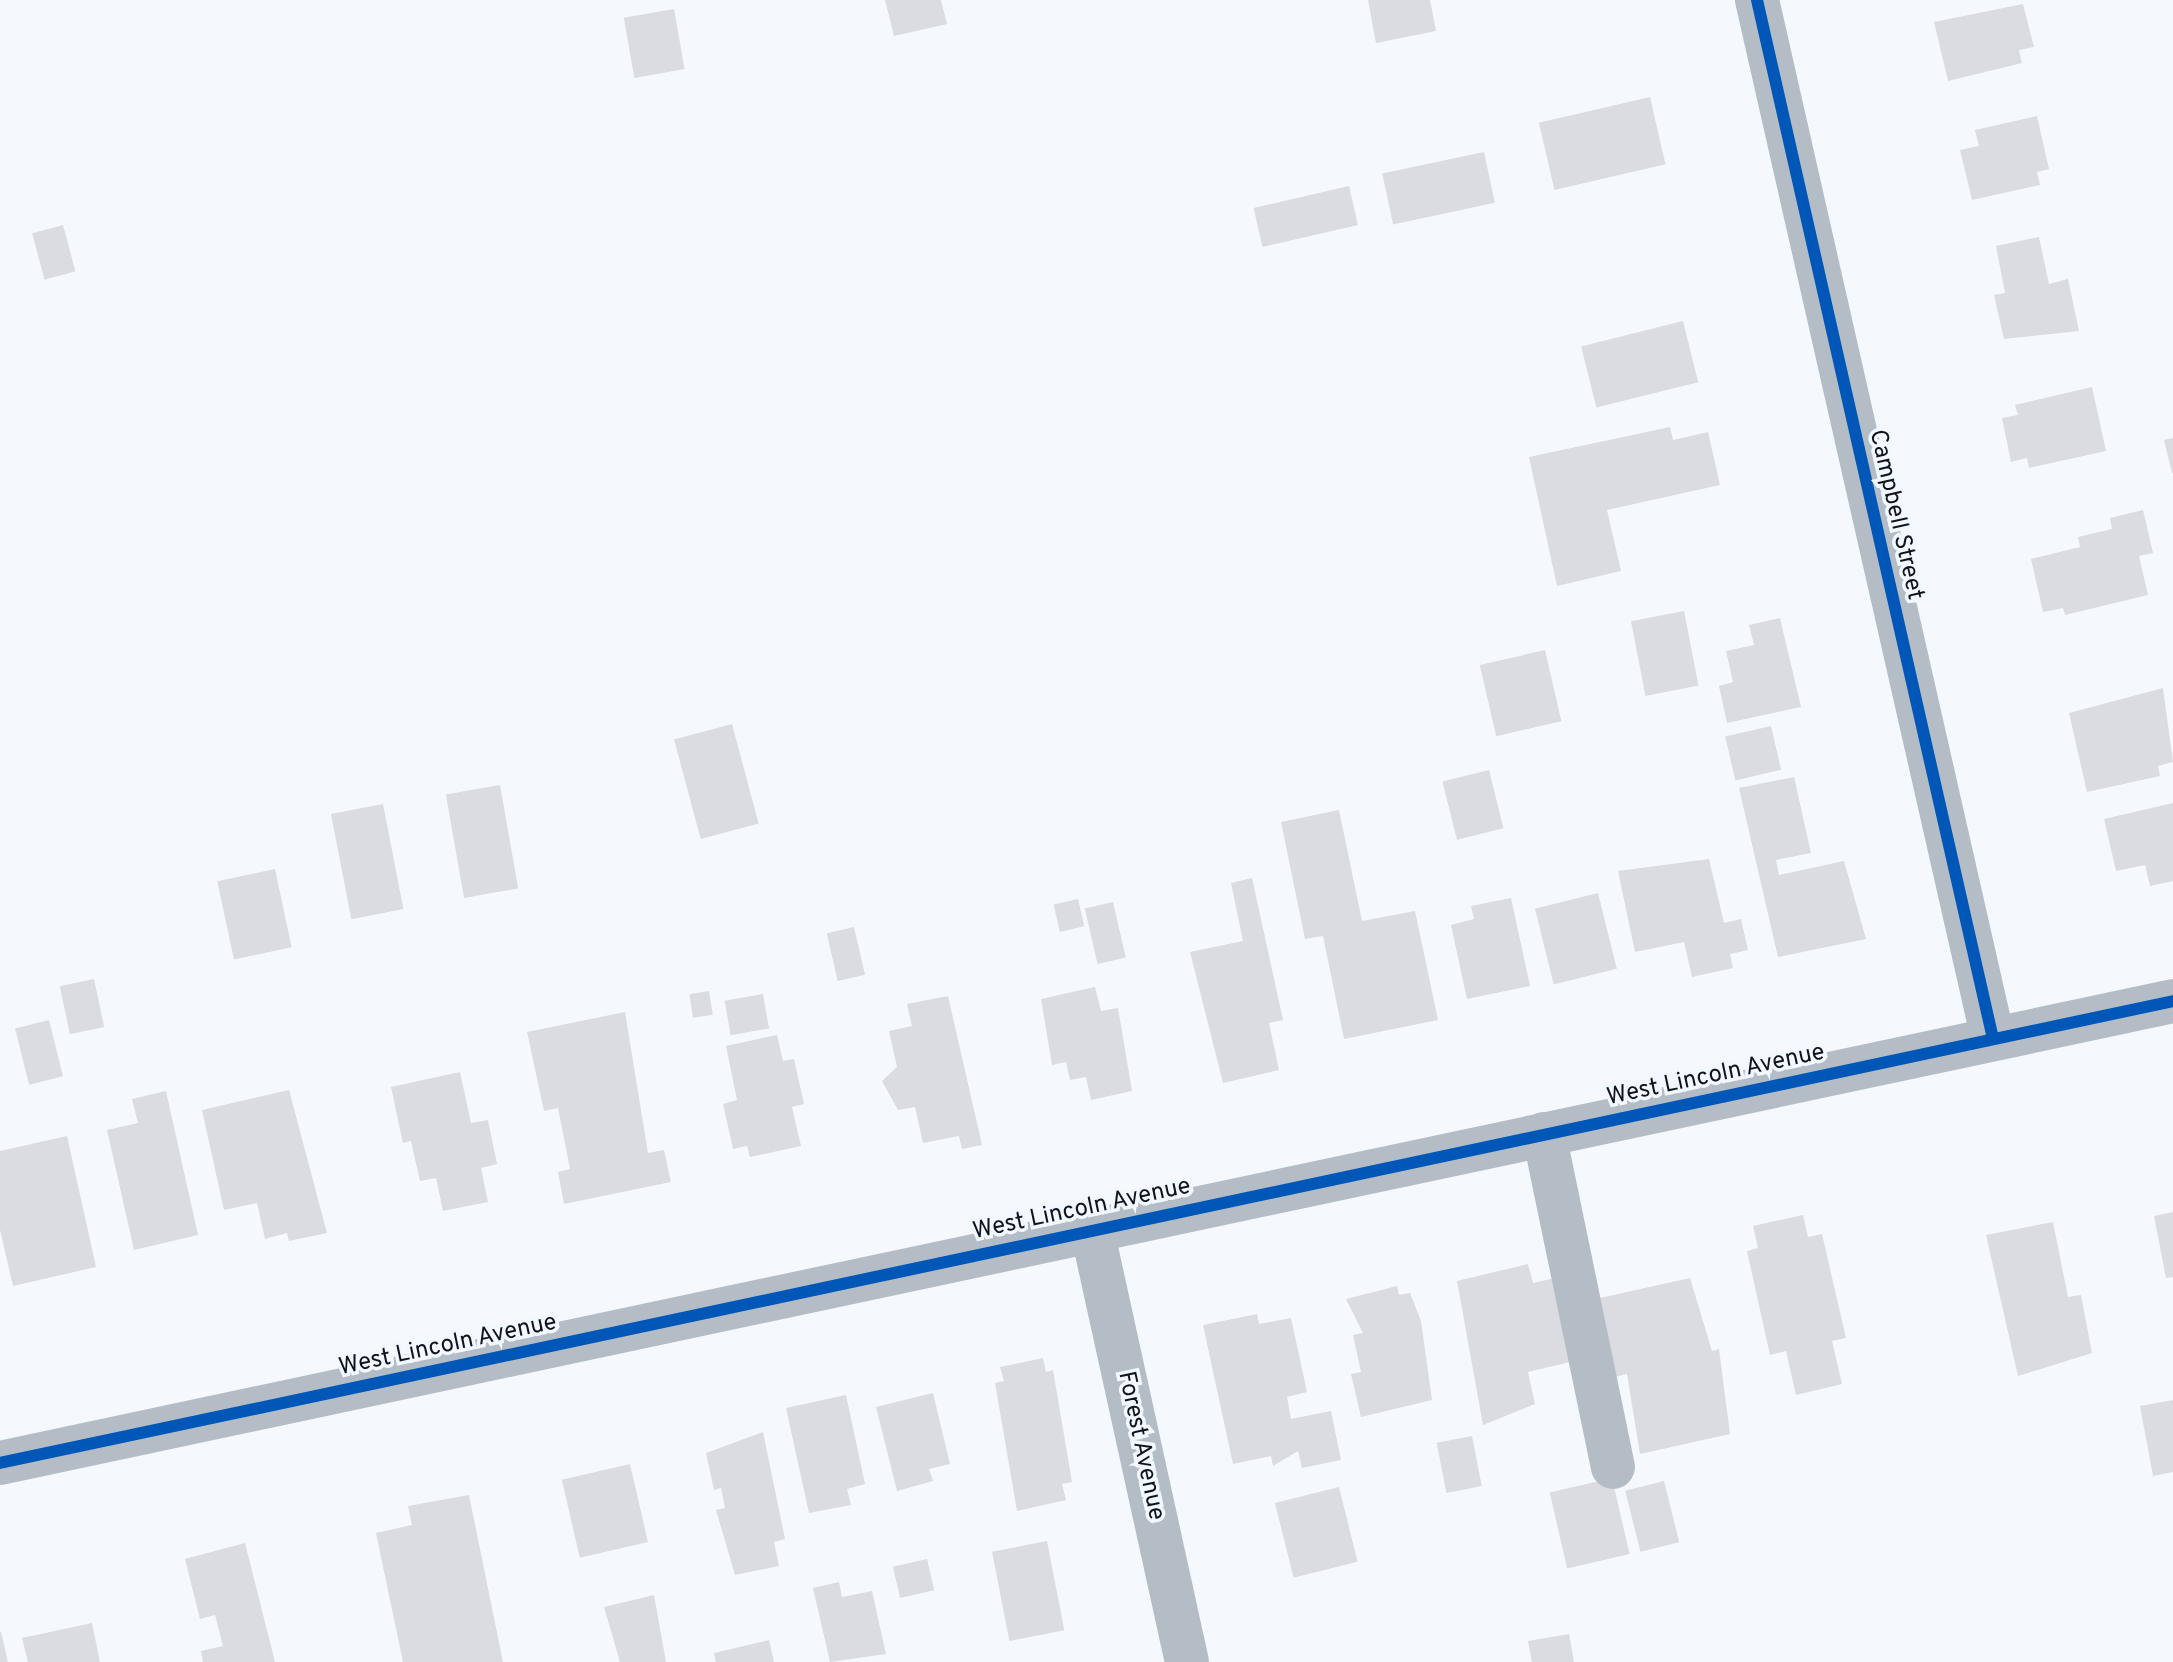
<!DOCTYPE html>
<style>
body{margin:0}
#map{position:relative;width:2173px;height:1662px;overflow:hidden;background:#f5f8fc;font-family:Overpass,sans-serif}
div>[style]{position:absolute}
.building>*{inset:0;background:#dadce2;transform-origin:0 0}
.minor>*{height:44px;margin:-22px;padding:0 22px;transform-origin:22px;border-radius:22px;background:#b4bdc5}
.cycleway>*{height:12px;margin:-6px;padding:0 6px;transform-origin:6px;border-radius:6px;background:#0057b8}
span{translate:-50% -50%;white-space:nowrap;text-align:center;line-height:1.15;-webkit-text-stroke:7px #f2f8ff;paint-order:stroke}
.street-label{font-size:24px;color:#0f141a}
</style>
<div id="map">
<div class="building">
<i style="clip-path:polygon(885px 0,941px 0,947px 24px,894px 36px)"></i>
<i style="clip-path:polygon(1368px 0,1430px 0,1436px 31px,1376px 43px)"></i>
<i style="clip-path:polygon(2023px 4px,2034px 47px,2019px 50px,2022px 63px,1948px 81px,1934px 22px)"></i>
<i style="left:674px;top:9px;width:61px;height:51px;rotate:80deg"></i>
<i style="left:1650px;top:97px;width:69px;height:114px;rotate:77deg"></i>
<i style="clip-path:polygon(2037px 116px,2049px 169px,2037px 172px,2040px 185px,1972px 200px,1960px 150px,1979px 146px,1975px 130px)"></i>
<i style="left:1484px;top:152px;width:52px;height:104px;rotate:78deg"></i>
<i style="left:1349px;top:186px;width:40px;height:98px;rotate:77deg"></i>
<i style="left:63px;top:225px;width:48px;height:32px;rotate:75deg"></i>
<i style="clip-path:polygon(2039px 237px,2049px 284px,2068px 279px,2079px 331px,2004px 339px,1994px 295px,2005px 293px,1996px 246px)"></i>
<i style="left:1683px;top:321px;width:63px;height:105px;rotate:76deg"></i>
<i style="clip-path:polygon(2092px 387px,2106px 451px,2029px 468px,2027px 458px,2011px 462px,2002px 418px,2018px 415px,2015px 405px)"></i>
<i style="clip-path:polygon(1670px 427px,1673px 440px,1708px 432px,1720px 485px,1607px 510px,1621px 571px,1557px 586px,1529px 457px)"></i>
<i style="clip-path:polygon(2173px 438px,2173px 473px,2172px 473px,2164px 440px)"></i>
<i style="clip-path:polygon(2143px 510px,2153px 553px,2139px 556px,2148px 595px,2065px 615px,2063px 608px,2043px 612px,2031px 559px,2080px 547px,2078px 537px,2112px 529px,2110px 518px)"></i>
<i style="left:1684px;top:611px;width:76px;height:54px;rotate:79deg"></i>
<i style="clip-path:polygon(1780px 618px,1801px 707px,1727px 723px,1719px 686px,1733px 682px,1726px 651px,1754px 645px,1749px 625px)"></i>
<i style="left:1545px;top:650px;width:73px;height:67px;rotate:77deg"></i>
<i style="clip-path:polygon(2163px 688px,2173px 762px,2158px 766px,2160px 776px,2087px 792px,2069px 713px)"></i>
<i style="left:732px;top:724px;width:103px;height:60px;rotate:75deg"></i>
<i style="left:1771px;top:726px;width:45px;height:47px;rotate:77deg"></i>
<i style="left:1489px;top:770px;width:60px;height:48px;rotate:76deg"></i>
<i style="clip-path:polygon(1794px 777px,1811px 853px,1776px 860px,1779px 875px,1844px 861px,1866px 939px,1778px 957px,1739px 788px)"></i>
<i style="left:500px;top:785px;width:105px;height:55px;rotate:80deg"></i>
<i style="clip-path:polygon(2173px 803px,2173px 881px,2150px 886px,2145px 865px,2116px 871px,2104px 819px)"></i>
<i style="left:383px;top:804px;width:107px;height:53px;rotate:79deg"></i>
<i style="clip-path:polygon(1339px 810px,1362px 921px,1415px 911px,1438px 1020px,1344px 1039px,1323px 936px,1305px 939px,1281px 822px)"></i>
<i style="clip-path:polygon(1709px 859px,1724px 923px,1741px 919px,1748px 950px,1730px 954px,1733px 968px,1692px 977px,1684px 942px,1635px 952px,1618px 871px)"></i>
<i style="left:275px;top:869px;width:80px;height:59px;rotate:78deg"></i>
<i style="clip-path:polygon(1252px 878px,1283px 1020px,1269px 1023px,1279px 1070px,1223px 1083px,1190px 952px,1243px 941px,1231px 883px)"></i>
<i style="left:1598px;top:893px;width:78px;height:65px;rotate:76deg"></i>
<i style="clip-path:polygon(1511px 898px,1530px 986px,1467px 999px,1451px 925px,1474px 919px,1471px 906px)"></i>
<i style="left:1078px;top:899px;width:28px;height:25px;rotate:77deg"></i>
<i style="left:1113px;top:902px;width:57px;height:29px;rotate:77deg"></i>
<i style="left:854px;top:927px;width:49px;height:28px;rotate:77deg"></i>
<i style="left:94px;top:979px;width:49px;height:35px;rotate:78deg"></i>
<i style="clip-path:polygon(1095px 987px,1101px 1011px,1118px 1008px,1132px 1091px,1091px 1100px,1086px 1077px,1070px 1080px,1066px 1062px,1052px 1065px,1041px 999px)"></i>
<i style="left:709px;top:991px;width:24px;height:20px;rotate:81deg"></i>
<i style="left:763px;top:994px;width:35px;height:39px;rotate:80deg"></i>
<i style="clip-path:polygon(948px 996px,982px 1145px,962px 1149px,959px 1136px,923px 1143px,915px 1107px,898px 1110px,882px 1081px,897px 1067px,889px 1031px,912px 1026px,907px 1004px)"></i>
<i style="clip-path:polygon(625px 1012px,648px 1153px,664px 1150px,671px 1182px,564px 1204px,558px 1172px,570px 1169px,558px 1108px,544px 1111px,527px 1032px)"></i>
<i style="left:49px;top:1020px;width:58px;height:35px;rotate:76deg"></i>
<i style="clip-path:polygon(777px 1035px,783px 1061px,794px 1059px,804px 1104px,792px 1107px,801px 1146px,750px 1157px,747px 1146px,733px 1149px,723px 1104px,737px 1100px,726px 1046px)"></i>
<i style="clip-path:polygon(460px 1072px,471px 1123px,488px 1120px,497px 1164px,481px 1168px,488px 1202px,443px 1211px,436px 1178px,420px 1181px,411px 1141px,403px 1143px,391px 1087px)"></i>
<i style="clip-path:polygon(289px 1090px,327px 1233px,289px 1241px,287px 1233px,265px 1239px,257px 1203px,224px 1210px,202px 1110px)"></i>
<i style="clip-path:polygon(166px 1091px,198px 1235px,134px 1250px,107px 1130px,138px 1123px,132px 1099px)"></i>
<i style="clip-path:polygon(67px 1136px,96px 1267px,13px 1286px,0 1230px,0 1151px)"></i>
<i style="clip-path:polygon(2173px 1212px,2173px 1277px,2166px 1278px,2154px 1216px)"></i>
<i style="clip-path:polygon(1803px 1215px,1808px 1237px,1822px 1234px,1846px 1338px,1832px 1341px,1842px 1384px,1796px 1395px,1786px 1351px,1770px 1355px,1747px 1251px,1758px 1248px,1753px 1226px)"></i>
<i style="clip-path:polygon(2053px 1222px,2068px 1297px,2081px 1295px,2092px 1353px,2018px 1376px,1986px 1235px)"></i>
<i style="clip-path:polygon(1528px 1264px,1533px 1283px,1563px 1276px,1583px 1359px,1528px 1372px,1535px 1404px,1483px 1425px,1457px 1281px)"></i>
<i style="clip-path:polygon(1690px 1278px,1712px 1351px,1719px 1349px,1730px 1434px,1640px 1454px,1627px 1374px,1611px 1378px,1600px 1298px)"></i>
<i style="clip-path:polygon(1397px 1286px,1399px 1295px,1410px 1293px,1421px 1321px,1432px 1400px,1361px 1417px,1351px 1374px,1361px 1372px,1353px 1335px,1363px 1333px,1346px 1299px)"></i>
<i style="clip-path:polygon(1257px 1314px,1259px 1324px,1291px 1318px,1307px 1392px,1287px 1397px,1291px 1419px,1331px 1411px,1341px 1460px,1302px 1468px,1298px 1451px,1273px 1466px,1271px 1456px,1233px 1464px,1203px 1325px)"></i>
<i style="clip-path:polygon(1043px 1358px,1046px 1372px,1053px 1370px,1072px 1482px,1062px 1484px,1066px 1500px,1017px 1511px,995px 1383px,1004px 1381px,1000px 1367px)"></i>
<i style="clip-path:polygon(933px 1393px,950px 1464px,929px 1469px,933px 1481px,897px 1491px,876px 1407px)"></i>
<i style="clip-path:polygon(846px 1395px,865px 1484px,847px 1489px,851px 1505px,809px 1513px,786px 1408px)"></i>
<i style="clip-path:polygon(2173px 1400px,2173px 1472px,2153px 1476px,2140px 1406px)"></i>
<i style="clip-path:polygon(763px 1432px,785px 1539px,774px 1542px,779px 1566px,735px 1575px,716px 1510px,725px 1508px,721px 1488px,714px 1490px,706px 1453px)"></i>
<i style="left:1472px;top:1436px;width:51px;height:36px;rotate:79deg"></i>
<i style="left:630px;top:1464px;width:80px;height:70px;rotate:77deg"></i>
<i style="left:1612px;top:1478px;width:78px;height:64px;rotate:77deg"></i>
<i style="left:1664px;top:1481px;width:63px;height:40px;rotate:76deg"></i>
<i style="left:1339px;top:1487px;width:77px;height:66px;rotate:76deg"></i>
<i style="clip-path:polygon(469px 1495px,503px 1662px,403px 1662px,376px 1533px,412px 1525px,408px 1506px)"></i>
<i style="left:1047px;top:1541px;width:91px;height:56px;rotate:79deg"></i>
<i style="clip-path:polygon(245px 1543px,275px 1662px,203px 1662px,201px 1651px,223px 1646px,215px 1615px,200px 1619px,185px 1559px)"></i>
<i style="left:927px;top:1559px;width:32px;height:35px;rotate:77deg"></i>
<i style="clip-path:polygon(839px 1582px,842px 1597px,872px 1591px,886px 1654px,830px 1662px,813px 1588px)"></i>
<i style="clip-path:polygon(654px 1595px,666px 1662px,620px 1662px,604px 1607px)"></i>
<i style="clip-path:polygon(92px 1623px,100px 1662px,28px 1662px,22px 1638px)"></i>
<i style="clip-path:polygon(0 1632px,1px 1632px,8px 1662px,0 1662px)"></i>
<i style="clip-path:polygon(1569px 1634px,1574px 1662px,1532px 1662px,1528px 1641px)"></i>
<i style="clip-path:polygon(769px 1640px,774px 1662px,716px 1662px,714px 1653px)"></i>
</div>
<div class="minor">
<i style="left:1757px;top:0;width:1065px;rotate:77.2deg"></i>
<i style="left:1544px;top:1134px;width:340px;rotate:78.3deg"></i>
<i style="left:1092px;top:1230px;width:442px;rotate:77.6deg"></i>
<i style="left:0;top:1463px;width:2222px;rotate:-12deg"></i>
</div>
<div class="cycleway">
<i style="left:1757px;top:0;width:1065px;rotate:77.2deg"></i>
<i style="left:0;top:1463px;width:2222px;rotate:-12deg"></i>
</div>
<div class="street-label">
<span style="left:1895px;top:515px;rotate:77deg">Campbell Street</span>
<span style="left:1716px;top:1076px;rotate:-12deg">West Lincoln Avenue</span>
<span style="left:1082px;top:1210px;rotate:-12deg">West Lincoln Avenue</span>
<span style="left:448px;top:1346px;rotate:-12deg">West Lincoln Avenue</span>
<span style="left:1140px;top:1446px;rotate:78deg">Forest Avenue</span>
</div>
</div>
